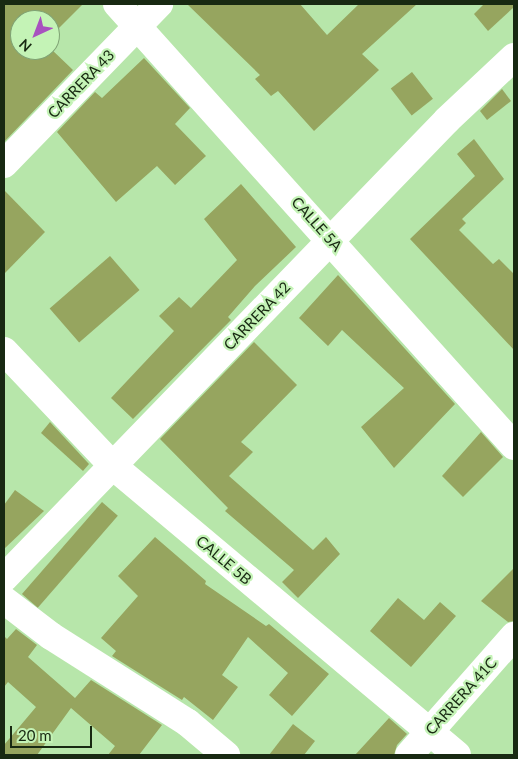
<!DOCTYPE html>
<style>
body{margin:0}
#map{position:relative;width:518px;height:759px;overflow:hidden;background:#b7e6aa;font-family:Lato,sans-serif}
div>[style]{position:absolute}
.building>*{inset:0;background:#96a55f;transform-origin:0 0}
.street>*{height:28px;margin:-14px;padding:0 14px;transform-origin:14px;border-radius:14px;background:#fff}
span{translate:-50% -50%;white-space:nowrap;text-align:center;line-height:1.15;-webkit-text-stroke:4.5px #c4f3b6;paint-order:stroke}
.street-label{font-size:15px;color:#182912}
.frame{position:absolute;inset:0;border:5px solid #182912;pointer-events:none}
.north{position:absolute;left:10px;top:10px;width:50px;height:50px;box-sizing:border-box;background:#c4f3b6;border:1px solid #7fa274;border-radius:50%;rotate:223deg;font-size:14px;font-weight:700;line-height:20px;text-align:center;color:#182912}
.north::after{content:'';display:block;margin:auto;width:18px;height:22px;background:#a851bf;clip-path:polygon(50% 0,100% 100%,50% 72%,0 100%)}
.scale{position:absolute;left:10px;top:726px;width:82px;height:22px;box-sizing:border-box;border:2px solid #182912;border-top:0;padding-left:6px;font-size:15px;line-height:18px;white-space:nowrap;color:#182912;-webkit-text-stroke:4px #c4f3b6;paint-order:stroke}
</style>
<div id="map">
<div class="building">
<i style="clip-path:polygon(4px 4px,83px 4px,50px 37px,50px 20px,20px 20px,20px 50px,50px 48px,73px 70px,4px 142px)"></i>
<i style="clip-path:polygon(187px 4px,300px 4px,327px 35px,359px 4px,417px 4px,362px 54px,379px 70px,314px 131px,278px 91px,271px 96px,255px 79px,260px 75px)"></i>
<i style="clip-path:polygon(484px 4px,514px 4px,514px 7px,488px 31px,474px 14px)"></i>
<i style="clip-path:polygon(144px 58px,190px 108px,175px 124px,206px 156px,175px 185px,157px 166px,116px 202px,57px 132px,95px 92px,102px 98px)"></i>
<i style="left:412px;top:72px;width:34px;height:27px;rotate:52deg"></i>
<i style="clip-path:polygon(502px 89px,511px 101px,487px 120px,480px 111px)"></i>
<i style="clip-path:polygon(474px 139px,504px 179px,462px 219px,466px 223px,459px 230px,493px 264px,499px 259px,514px 274px,514px 350px,410px 239px,475px 176px,457px 154px)"></i>
<i style="clip-path:polygon(241px 184px,296px 247px,255px 286px,228px 317px,231px 320px,133px 419px,111px 398px,174px 331px,159px 316px,179px 297px,191px 308px,237px 260px,204px 219px)"></i>
<i style="clip-path:polygon(4px 190px,45px 232px,4px 274px)"></i>
<i style="left:110px;top:256px;width:45px;height:80px;rotate:49deg"></i>
<i style="clip-path:polygon(338px 275px,455px 404px,394px 468px,361px 427px,404px 388px,342px 330px,328px 346px,299px 318px)"></i>
<i style="clip-path:polygon(254px 342px,297px 385px,241px 442px,253px 452px,229px 476px,313px 550px,326px 537px,340px 554px,298px 598px,282px 582px,294px 570px,225px 511px,228px 508px,160px 439px)"></i>
<i style="clip-path:polygon(50px 422px,89px 464px,83px 471px,41px 433px)"></i>
<i style="clip-path:polygon(481px 432px,503px 457px,463px 497px,442px 476px)"></i>
<i style="clip-path:polygon(15px 490px,44px 511px,4px 549px,4px 505px)"></i>
<i style="left:102px;top:502px;width:21px;height:122px;rotate:41deg"></i>
<i style="clip-path:polygon(155px 537px,206px 581px,205px 584px,266px 626px,269px 624px,329px 674px,292px 716px,269px 695px,288px 673px,248px 637px,222px 675px,238px 687px,213px 720px,184px 697px,182px 700px,112px 656px,116px 651px,101px 638px,138px 596px,118px 576px)"></i>
<i style="clip-path:polygon(514px 568px,514px 621px,508px 622px,481px 601px)"></i>
<i style="clip-path:polygon(398px 598px,424px 620px,440px 602px,456px 616px,411px 667px,370px 631px)"></i>
<i style="clip-path:polygon(16px 629px,37px 645px,28px 657px,75px 698px,91px 680px,162px 725px,139px 755px,108px 755px,115px 746px,71px 708px,37px 755px,4px 755px,4px 745px,36px 707px,8px 682px,4px 687px,4px 636px,7px 639px)"></i>
<i style="clip-path:polygon(389px 718px,407px 734px,397px 745px,394px 755px,355px 755px)"></i>
<i style="clip-path:polygon(293px 724px,315px 741px,304px 755px,269px 755px)"></i>
</div>
<div class="street">
<i style="left:117px;top:4px;width:594px;rotate:48.07deg"></i>
<i style="left:4px;top:164px;width:223px;rotate:-45.9deg"></i>
<i style="left:4px;top:351px;width:158px;rotate:46.5deg"></i>
<i style="left:113px;top:466px;width:449px;rotate:40deg"></i>
<i style="left:4px;top:578px;width:637px;rotate:-45.95deg"></i>
<i style="left:447px;top:120px;width:92px;rotate:-43.2deg"></i>
<i style="left:4px;top:600px;width:59px;rotate:37.5deg"></i>
<i style="left:51px;top:636px;width:162px;rotate:32.4deg"></i>
<i style="left:188px;top:723px;width:50px;rotate:40.1deg"></i>
<i style="left:409px;top:755px;width:159px;rotate:-48.6deg"></i>
</div>
<div class="street-label">
<span style="left:81px;top:84px;rotate:-46deg">CARRERA 43</span>
<span style="left:317px;top:224px;rotate:48deg">CALLE 5A</span>
<span style="left:257px;top:316px;rotate:-46deg">CARRERA 42</span>
<span style="left:224px;top:560px;rotate:40deg">CALLE 5B</span>
<span style="left:461px;top:696px;rotate:-48deg">CARRERA 41C</span>
</div>
<div class="frame"></div>
<div class="north">N</div>
<div class="scale">20 m</div>
</div>
